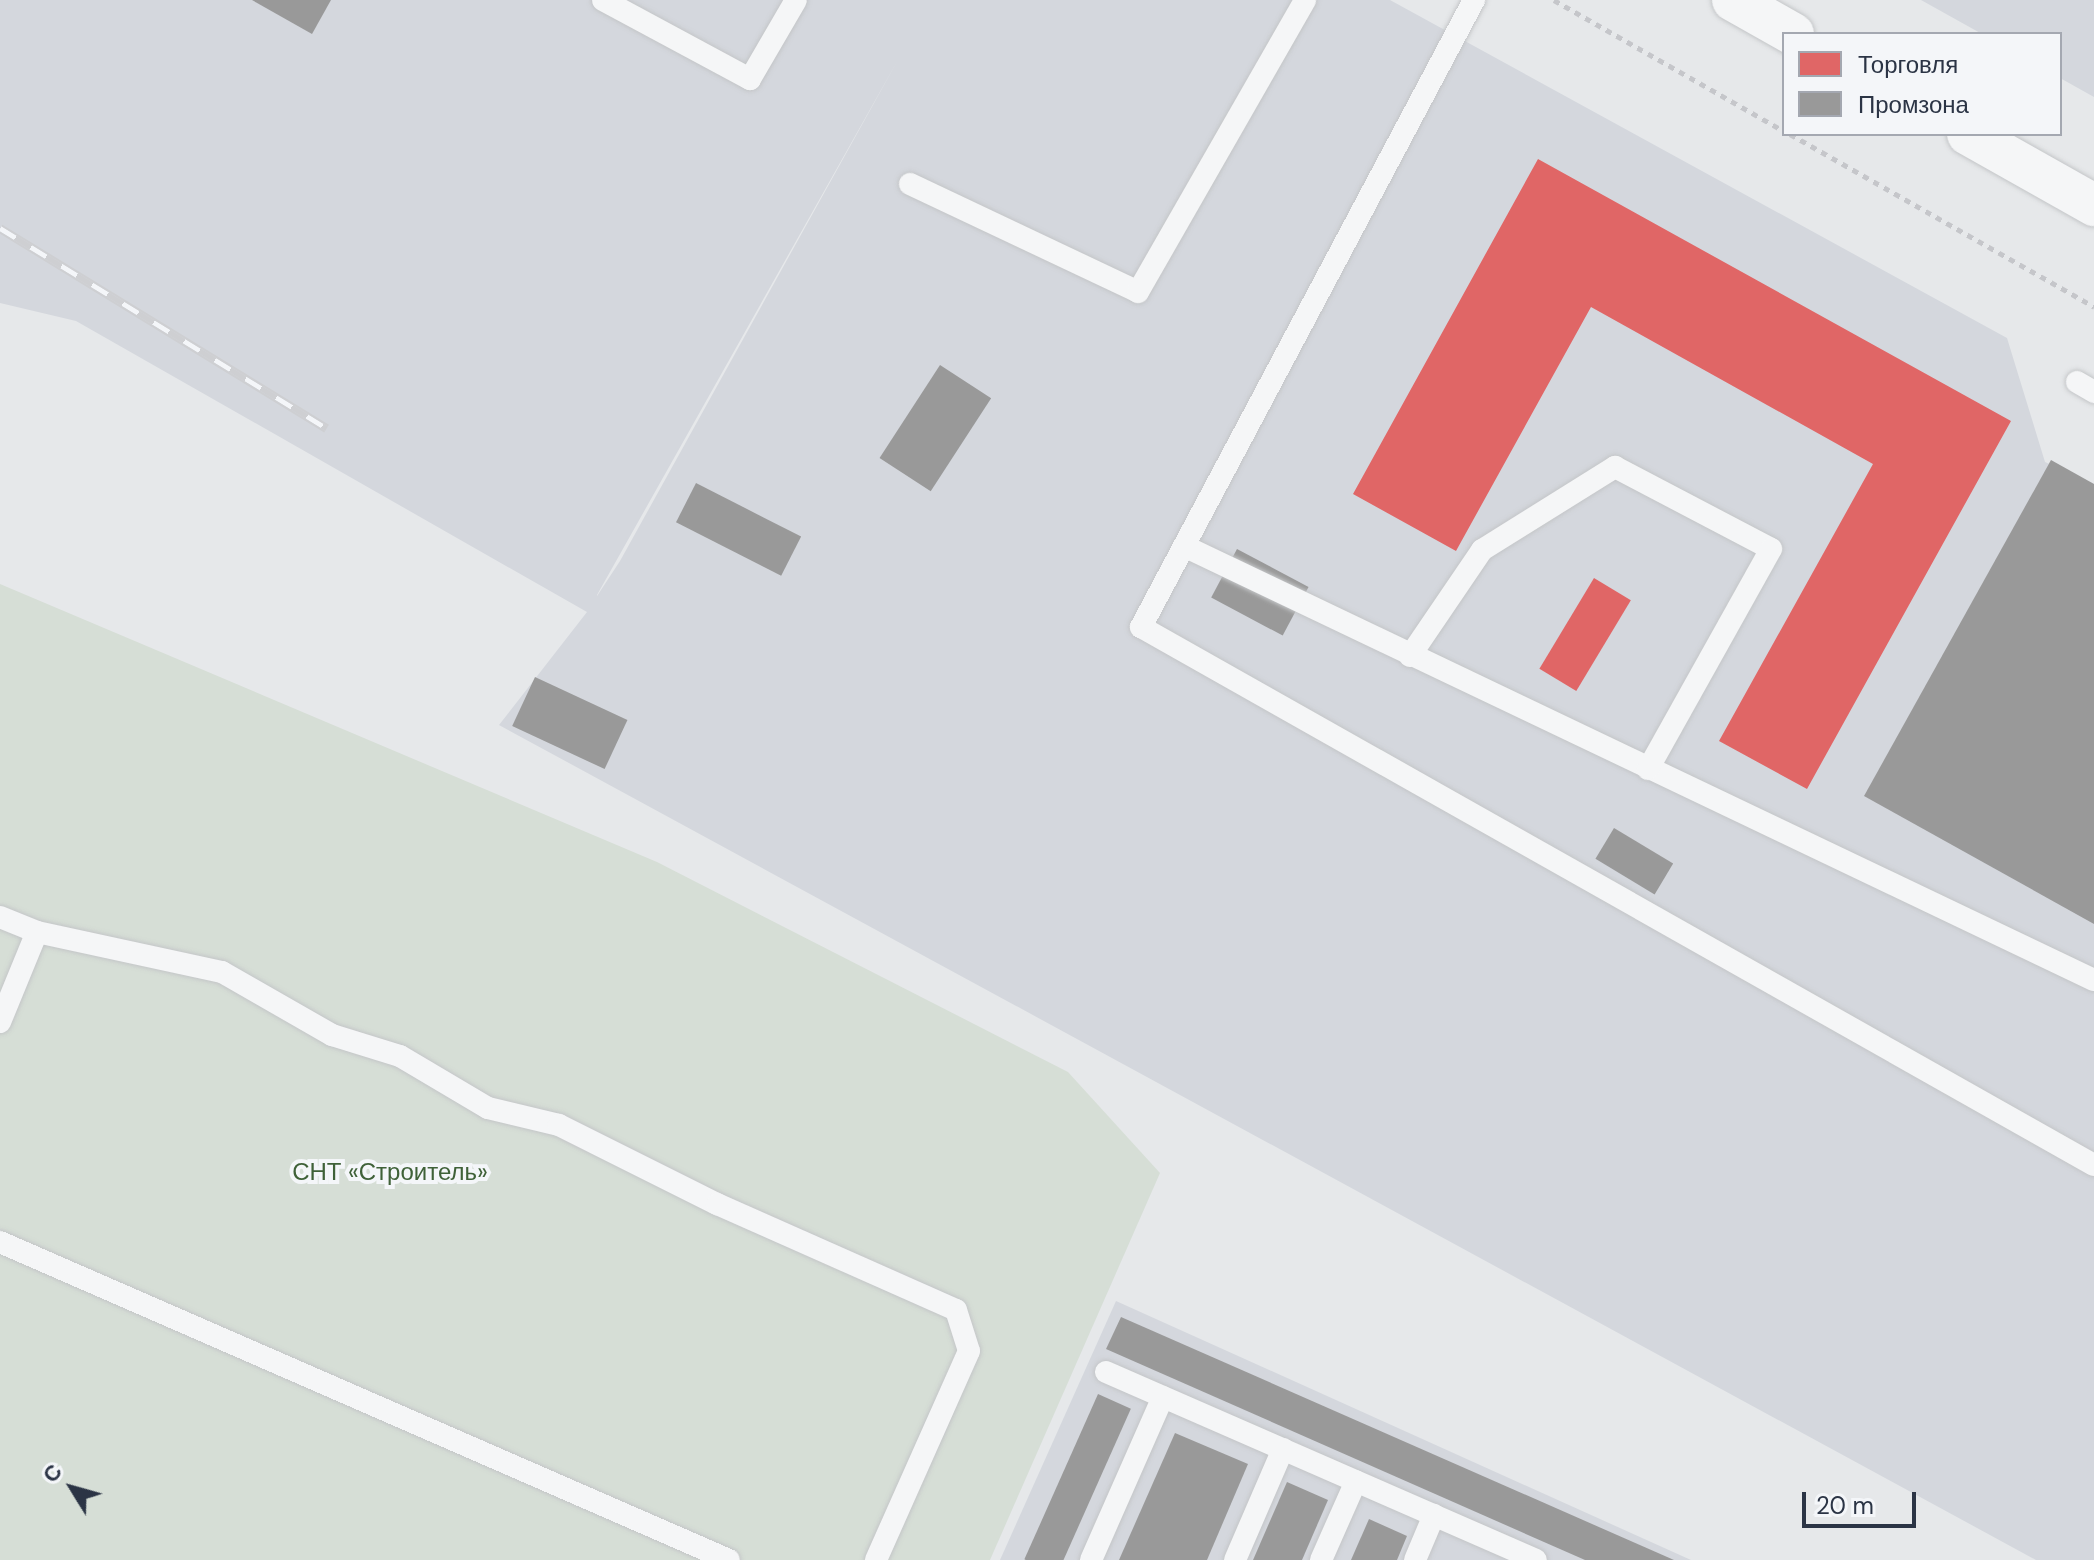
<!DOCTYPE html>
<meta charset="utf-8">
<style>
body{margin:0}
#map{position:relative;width:2094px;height:1560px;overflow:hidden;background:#e6e8ea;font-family:"DM Sans",sans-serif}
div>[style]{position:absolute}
.built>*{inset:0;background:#d4d7dd}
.green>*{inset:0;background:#d6ded6}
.shops>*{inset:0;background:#e06666;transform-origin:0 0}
.industry>*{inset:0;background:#999;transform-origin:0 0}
.path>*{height:5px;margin-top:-2.5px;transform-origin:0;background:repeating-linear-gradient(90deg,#c5c6ca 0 6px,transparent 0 12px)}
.roads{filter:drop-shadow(0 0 2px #c4c6c8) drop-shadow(0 0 2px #c4c6c8)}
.service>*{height:22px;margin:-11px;padding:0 11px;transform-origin:11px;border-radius:11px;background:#f5f6f7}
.minor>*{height:42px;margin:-21px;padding:0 21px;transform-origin:21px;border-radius:21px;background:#f5f6f7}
.rail>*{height:9px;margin-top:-4.5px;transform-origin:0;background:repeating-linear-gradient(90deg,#f4f6f9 0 18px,#cecfd2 0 36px);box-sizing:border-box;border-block:2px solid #cecfd2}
span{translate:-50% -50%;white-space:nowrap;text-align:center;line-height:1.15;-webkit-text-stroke:8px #f4f6f9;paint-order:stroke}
.park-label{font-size:24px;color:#3f6138}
.legend{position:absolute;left:1782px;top:32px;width:280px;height:104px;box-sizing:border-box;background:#f4f6f9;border:2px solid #a4a8b1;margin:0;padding:10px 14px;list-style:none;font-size:24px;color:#2b3445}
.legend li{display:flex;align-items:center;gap:16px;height:40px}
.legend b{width:40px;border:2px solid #a4a8b1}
.north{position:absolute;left:32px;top:1448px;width:80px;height:80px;-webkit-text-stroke:6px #f4f6f9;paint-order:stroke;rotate:307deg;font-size:22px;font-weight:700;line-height:32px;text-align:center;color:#2b3445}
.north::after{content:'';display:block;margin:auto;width:28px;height:36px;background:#2b3445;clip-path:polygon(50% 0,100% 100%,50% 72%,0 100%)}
.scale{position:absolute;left:1802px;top:1492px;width:114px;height:36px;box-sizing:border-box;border:4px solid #2b3445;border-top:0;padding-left:10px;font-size:24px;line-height:28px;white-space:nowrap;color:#2b3445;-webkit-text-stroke:6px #f4f6f9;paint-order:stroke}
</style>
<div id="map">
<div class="built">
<i style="clip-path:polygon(evenodd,0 0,1390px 0,2007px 338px,2045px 462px,2094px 484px,2094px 1560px,2036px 1560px,499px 725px,587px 612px,76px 321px,0 303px,0 0,899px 58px,620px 561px,597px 596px,597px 595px,899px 58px)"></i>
<i style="clip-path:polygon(1921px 0,2094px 0,2094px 97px,2060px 78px,2060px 34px,1982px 34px)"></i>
<i style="clip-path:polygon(1116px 1301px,1691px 1560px,1000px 1560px)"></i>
</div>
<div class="green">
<i style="clip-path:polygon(0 584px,657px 862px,1068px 1072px,1160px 1173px,990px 1560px,0 1560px)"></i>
</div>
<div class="shops">
<i style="clip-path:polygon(1538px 159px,2011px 421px,1807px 789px,1719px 741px,1873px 464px,1591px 307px,1456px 551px,1353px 494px)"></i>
<i style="left:1594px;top:578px;width:43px;height:106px;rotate:31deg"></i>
</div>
<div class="industry">
<i style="clip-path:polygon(252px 0,331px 0,312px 34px)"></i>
<i style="left:940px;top:365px;width:61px;height:111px;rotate:33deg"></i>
<i style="clip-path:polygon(2051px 460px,2094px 484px,2094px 924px,1864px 796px)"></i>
<i style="left:696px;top:483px;width:118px;height:44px;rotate:27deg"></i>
<i style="left:1237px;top:549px;width:81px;height:55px;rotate:28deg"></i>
<i style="left:535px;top:677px;width:102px;height:54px;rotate:25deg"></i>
<i style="left:1614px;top:828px;width:69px;height:36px;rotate:31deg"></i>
<i style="clip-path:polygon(1121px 1317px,1674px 1560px,1585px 1560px,1106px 1349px)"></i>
<i style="left:1098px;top:1394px;width:36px;height:181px;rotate:24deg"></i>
<i style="clip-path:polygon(1175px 1433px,1248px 1464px,1207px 1560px,1119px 1560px)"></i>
<i style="clip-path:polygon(1287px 1482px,1328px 1500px,1302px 1560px,1253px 1560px)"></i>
<i style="clip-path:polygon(1369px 1519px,1407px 1536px,1397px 1560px,1351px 1560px)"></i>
</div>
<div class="path">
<i style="left:1554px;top:0;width:265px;rotate:29.7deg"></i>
<i style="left:1790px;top:134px;width:350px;rotate:29.6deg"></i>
</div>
<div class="roads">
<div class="service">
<i style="left:603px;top:0;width:167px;rotate:28.3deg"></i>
<i style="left:750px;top:79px;width:91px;rotate:-59.8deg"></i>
<i style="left:1474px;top:0;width:710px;rotate:117.97deg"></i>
<i style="left:1141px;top:627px;width:1094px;rotate:29.45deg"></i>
<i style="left:910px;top:184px;width:252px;rotate:25.3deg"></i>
<i style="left:1138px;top:292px;width:336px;rotate:-60.2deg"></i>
<i style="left:2077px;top:382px;width:20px;rotate:30deg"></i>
<i style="left:1184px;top:546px;width:1008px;rotate:25.5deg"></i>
<i style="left:1410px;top:656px;width:128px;rotate:-55.8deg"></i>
<i style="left:1482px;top:550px;width:157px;rotate:-32deg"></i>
<i style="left:1615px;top:467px;width:176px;rotate:27.7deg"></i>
<i style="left:1771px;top:549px;width:252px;rotate:119.2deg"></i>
<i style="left:0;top:917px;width:40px;rotate:22deg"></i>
<i style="left:37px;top:932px;width:189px;rotate:12.2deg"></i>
<i style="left:222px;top:972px;width:127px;rotate:29.8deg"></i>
<i style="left:332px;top:1035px;width:71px;rotate:17.2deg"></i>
<i style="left:400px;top:1056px;width:102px;rotate:30.6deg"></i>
<i style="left:488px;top:1108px;width:73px;rotate:13.5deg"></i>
<i style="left:559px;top:1125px;width:177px;rotate:26.6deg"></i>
<i style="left:717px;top:1204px;width:261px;rotate:23.9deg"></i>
<i style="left:956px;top:1310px;width:43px;rotate:72.4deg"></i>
<i style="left:969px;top:1351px;width:229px;rotate:114deg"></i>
<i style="left:0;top:1022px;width:97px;rotate:-67.7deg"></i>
<i style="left:0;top:1242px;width:795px;rotate:23.57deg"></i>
<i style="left:1106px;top:1372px;width:469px;rotate:23.6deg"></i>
<i style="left:1091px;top:1560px;width:178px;rotate:-66.2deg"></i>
<i style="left:1235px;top:1560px;width:121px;rotate:-66.6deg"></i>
<i style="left:1321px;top:1560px;width:86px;rotate:-66.1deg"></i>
<i style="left:1415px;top:1560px;width:49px;rotate:-67.1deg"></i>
</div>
<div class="minor">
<i style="left:1733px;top:0;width:69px;rotate:29.5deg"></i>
<i style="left:1968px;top:134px;width:145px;rotate:29.4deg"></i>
</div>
</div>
<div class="rail">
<i style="left:0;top:228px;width:383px;rotate:31.5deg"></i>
</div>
<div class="park-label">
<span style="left:390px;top:1172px">СНТ «Строитель»</span>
</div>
<ul class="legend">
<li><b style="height:22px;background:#e06666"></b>Торговля</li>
<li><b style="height:22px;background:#999"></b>Промзона</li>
</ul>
<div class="north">С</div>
<div class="scale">20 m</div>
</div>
